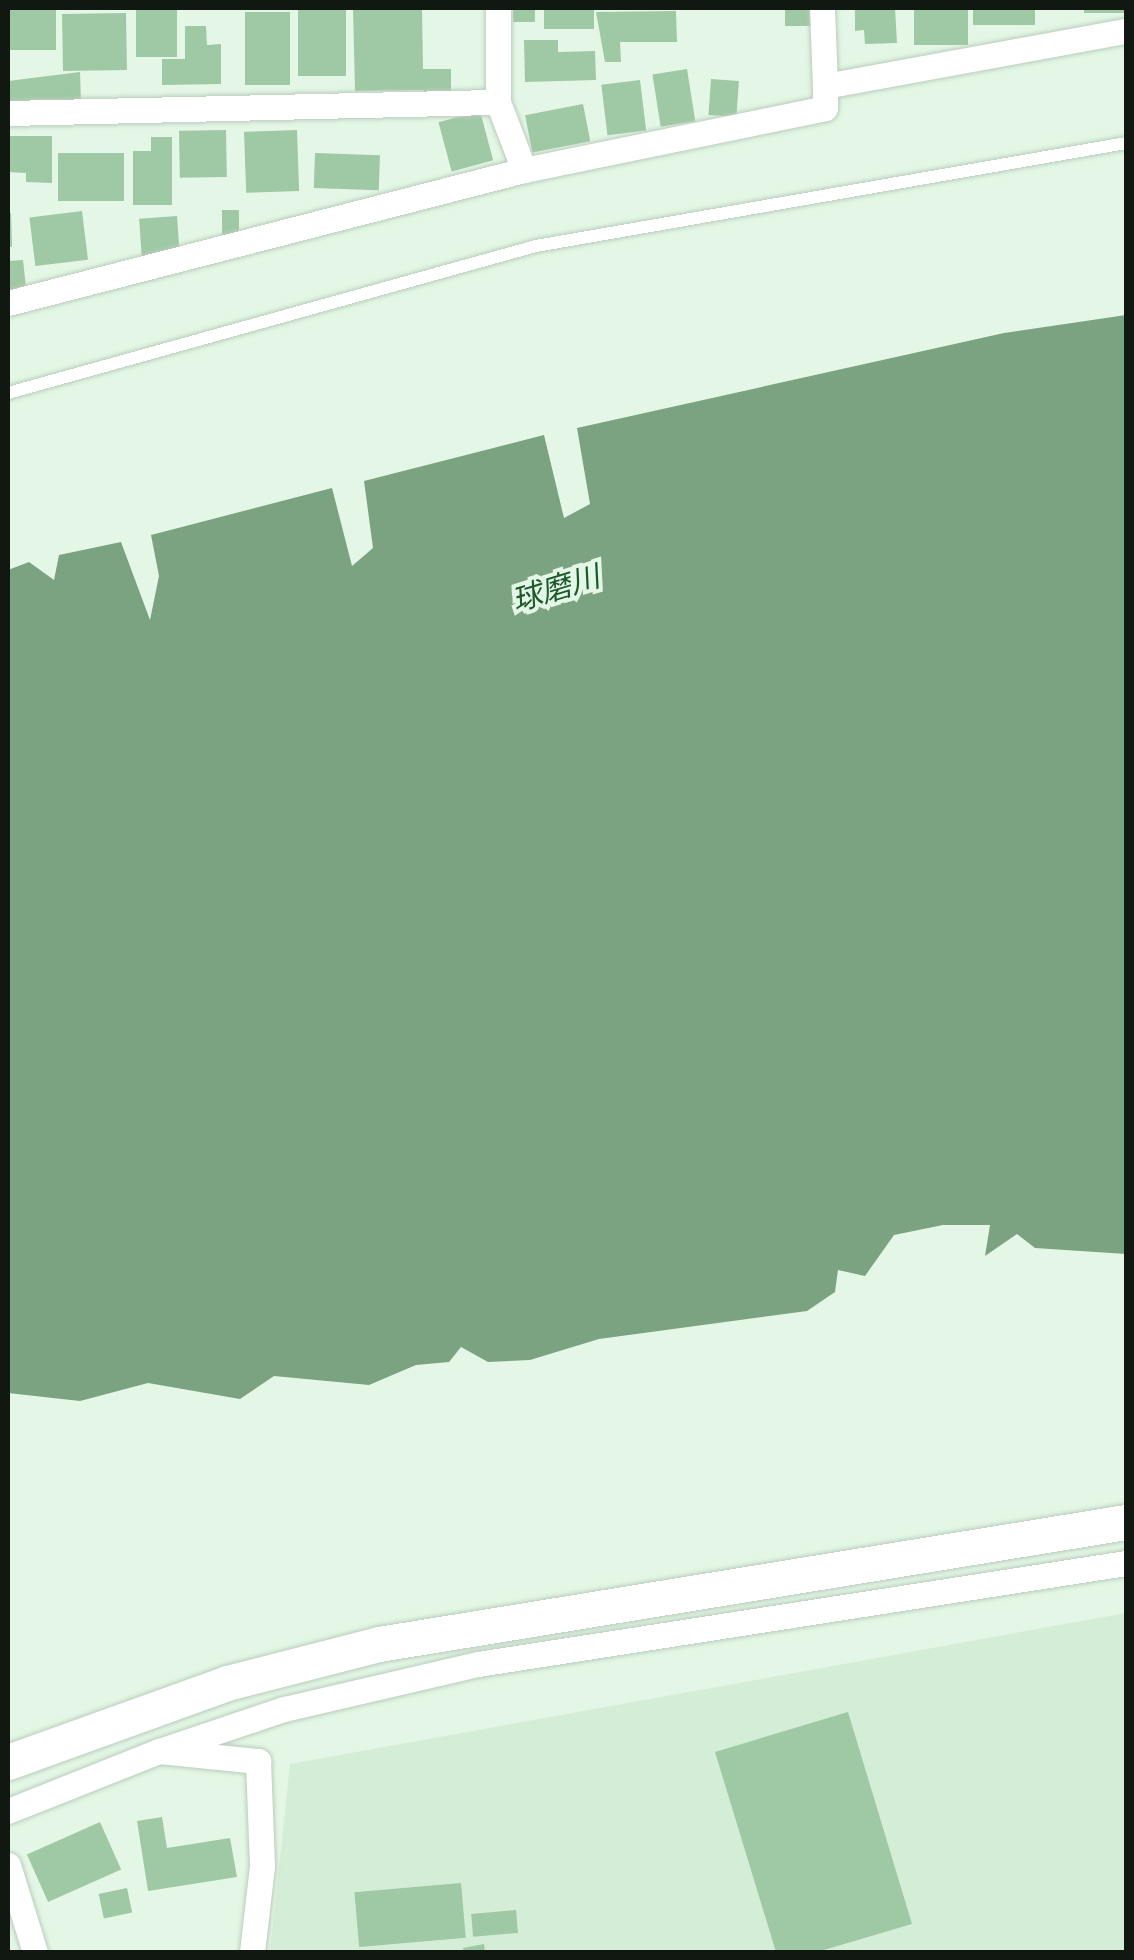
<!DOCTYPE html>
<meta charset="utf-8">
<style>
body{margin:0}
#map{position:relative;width:1134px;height:1960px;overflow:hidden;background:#e4f7e6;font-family:"Source Sans 3","Noto Sans JP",sans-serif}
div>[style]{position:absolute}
.built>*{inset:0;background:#d4edd7}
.water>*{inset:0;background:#7ba381}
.building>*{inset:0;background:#9fc8a4;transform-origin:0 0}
.roads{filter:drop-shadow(0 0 2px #baccbc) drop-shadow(0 0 2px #baccbc)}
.lane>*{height:12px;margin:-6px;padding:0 6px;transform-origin:6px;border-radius:6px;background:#fff}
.street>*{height:25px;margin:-12.5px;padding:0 12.5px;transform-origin:12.5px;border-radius:12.5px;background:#fff}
.secondary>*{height:35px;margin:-17.5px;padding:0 17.5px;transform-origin:17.5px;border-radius:17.5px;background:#fff}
span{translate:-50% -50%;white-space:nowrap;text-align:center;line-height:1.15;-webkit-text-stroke:8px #e4f7e6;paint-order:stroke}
.water-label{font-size:30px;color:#1c592c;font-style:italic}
.frame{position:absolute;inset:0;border:10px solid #111812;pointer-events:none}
</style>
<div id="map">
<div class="built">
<i style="clip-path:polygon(1126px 1613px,1126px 1952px,270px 1952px,290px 1764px)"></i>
</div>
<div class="water">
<i style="clip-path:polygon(1126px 315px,1126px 1254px,1035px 1248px,1017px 1234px,985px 1256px,990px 1225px,943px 1225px,894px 1235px,865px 1276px,838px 1270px,835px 1292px,807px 1311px,599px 1339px,530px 1360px,488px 1362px,461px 1347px,449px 1362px,416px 1365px,369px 1385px,274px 1376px,240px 1399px,148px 1383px,80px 1401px,8px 1393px,8px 570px,29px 562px,54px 580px,59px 555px,121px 542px,150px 620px,159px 576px,151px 535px,332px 488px,352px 566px,373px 548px,364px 481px,544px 435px,564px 518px,590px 504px,577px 428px,1004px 333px)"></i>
</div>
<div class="building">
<i style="left:8px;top:8px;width:48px;height:42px"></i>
<i style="left:136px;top:8px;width:41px;height:49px"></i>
<i style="left:298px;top:8px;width:48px;height:68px"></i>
<i style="clip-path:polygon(353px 8px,422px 8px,423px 69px,451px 69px,451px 99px,424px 99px,424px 90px,355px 91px)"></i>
<i style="left:513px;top:8px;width:22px;height:14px"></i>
<i style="left:544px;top:8px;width:50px;height:21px"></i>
<i style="left:785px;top:8px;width:27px;height:18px"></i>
<i style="clip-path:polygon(855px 8px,895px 8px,897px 43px,865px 44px,864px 30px,855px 31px)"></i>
<i style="left:968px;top:8px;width:37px;height:54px;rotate:90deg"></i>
<i style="left:973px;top:8px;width:62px;height:17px"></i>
<i style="left:1084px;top:8px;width:42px;height:5px"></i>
<i style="clip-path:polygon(676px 11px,677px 42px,620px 42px,621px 62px,605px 62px,596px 12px)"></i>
<i style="left:245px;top:12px;width:45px;height:73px"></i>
<i style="left:126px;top:13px;width:57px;height:64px;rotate:89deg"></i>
<i style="clip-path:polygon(185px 26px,206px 26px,207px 45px,221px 44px,221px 84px,162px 85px,162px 59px,185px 59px)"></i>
<i style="clip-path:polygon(524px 40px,558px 40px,558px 52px,595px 51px,596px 80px,525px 82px)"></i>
<i style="left:687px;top:69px;width:53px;height:35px;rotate:81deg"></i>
<i style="clip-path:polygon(80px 72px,81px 104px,8px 105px,8px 81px)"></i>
<i style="left:711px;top:79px;width:28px;height:36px;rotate:4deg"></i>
<i style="left:640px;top:80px;width:51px;height:39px;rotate:83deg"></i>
<i style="left:583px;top:104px;width:38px;height:59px;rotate:79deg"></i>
<i style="left:480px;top:111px;width:51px;height:43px;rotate:75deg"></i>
<i style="left:226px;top:130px;width:47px;height:47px;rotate:89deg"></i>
<i style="left:297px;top:130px;width:61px;height:53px;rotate:88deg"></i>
<i style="clip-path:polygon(8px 136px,52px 136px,52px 183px,26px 182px,26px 173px,8px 172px)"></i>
<i style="clip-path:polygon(151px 137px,172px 137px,172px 205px,133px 205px,133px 151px,151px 151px)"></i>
<i style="left:58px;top:153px;width:66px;height:48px"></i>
<i style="left:315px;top:153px;width:65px;height:35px;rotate:2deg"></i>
<i style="left:222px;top:210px;width:17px;height:27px"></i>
<i style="left:82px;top:211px;width:49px;height:53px;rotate:83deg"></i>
<i style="clip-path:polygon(8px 213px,11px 213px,12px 247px,8px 247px)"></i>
<i style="left:177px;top:216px;width:41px;height:38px;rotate:86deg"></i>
<i style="clip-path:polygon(23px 260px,26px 288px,8px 290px,8px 261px)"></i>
<i style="clip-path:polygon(848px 1712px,912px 1924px,817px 1952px,776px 1952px,715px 1752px)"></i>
<i style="clip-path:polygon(162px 1817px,167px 1848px,230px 1838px,237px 1877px,148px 1891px,137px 1821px)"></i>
<i style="left:100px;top:1822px;width:52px;height:80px;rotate:66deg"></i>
<i style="left:461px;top:1883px;width:55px;height:107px;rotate:85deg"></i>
<i style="left:127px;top:1888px;width:25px;height:29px;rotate:78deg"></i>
<i style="left:516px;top:1910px;width:23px;height:45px;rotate:85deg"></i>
<i style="clip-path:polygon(484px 1944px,485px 1952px,464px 1952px,463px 1948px)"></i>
</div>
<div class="roads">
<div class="lane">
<i style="left:8px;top:393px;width:548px;rotate:-15.56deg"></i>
<i style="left:536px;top:246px;width:599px;rotate:-9.9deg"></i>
</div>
<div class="street">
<i style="left:822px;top:8px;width:78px;rotate:87.8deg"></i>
<i style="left:498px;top:102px;width:73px;rotate:69.1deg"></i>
<i style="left:8px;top:113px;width:490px;rotate:-1.3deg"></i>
<i style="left:498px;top:102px;width:94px;rotate:-90deg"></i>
<i style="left:8px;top:303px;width:533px;rotate:-14.45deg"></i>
<i style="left:524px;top:170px;width:307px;rotate:-11.6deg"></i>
<i style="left:825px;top:108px;width:22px;rotate:-90deg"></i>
<i style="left:825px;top:86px;width:306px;rotate:-10.4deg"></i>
<i style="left:159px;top:1751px;width:132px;rotate:-18.6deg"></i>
<i style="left:284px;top:1709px;width:199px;rotate:-13.1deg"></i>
<i style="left:478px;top:1664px;width:656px;rotate:-8.86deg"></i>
<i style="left:8px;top:1811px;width:162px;rotate:-21.7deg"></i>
<i style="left:159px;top:1751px;width:100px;rotate:5.8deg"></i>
<i style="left:258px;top:1761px;width:105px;rotate:87.8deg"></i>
<i style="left:262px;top:1866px;width:87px;rotate:96.6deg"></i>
<i style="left:8px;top:1865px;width:91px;rotate:72.8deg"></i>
</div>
<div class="secondary">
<i style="left:8px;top:1762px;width:233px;rotate:-19.8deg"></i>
<i style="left:227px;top:1683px;width:157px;rotate:-14.4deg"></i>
<i style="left:379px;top:1644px;width:757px;rotate:-9.28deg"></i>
</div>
</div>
<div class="water-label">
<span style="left:556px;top:590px;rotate:-17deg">球磨川</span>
</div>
<div class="frame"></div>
</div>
